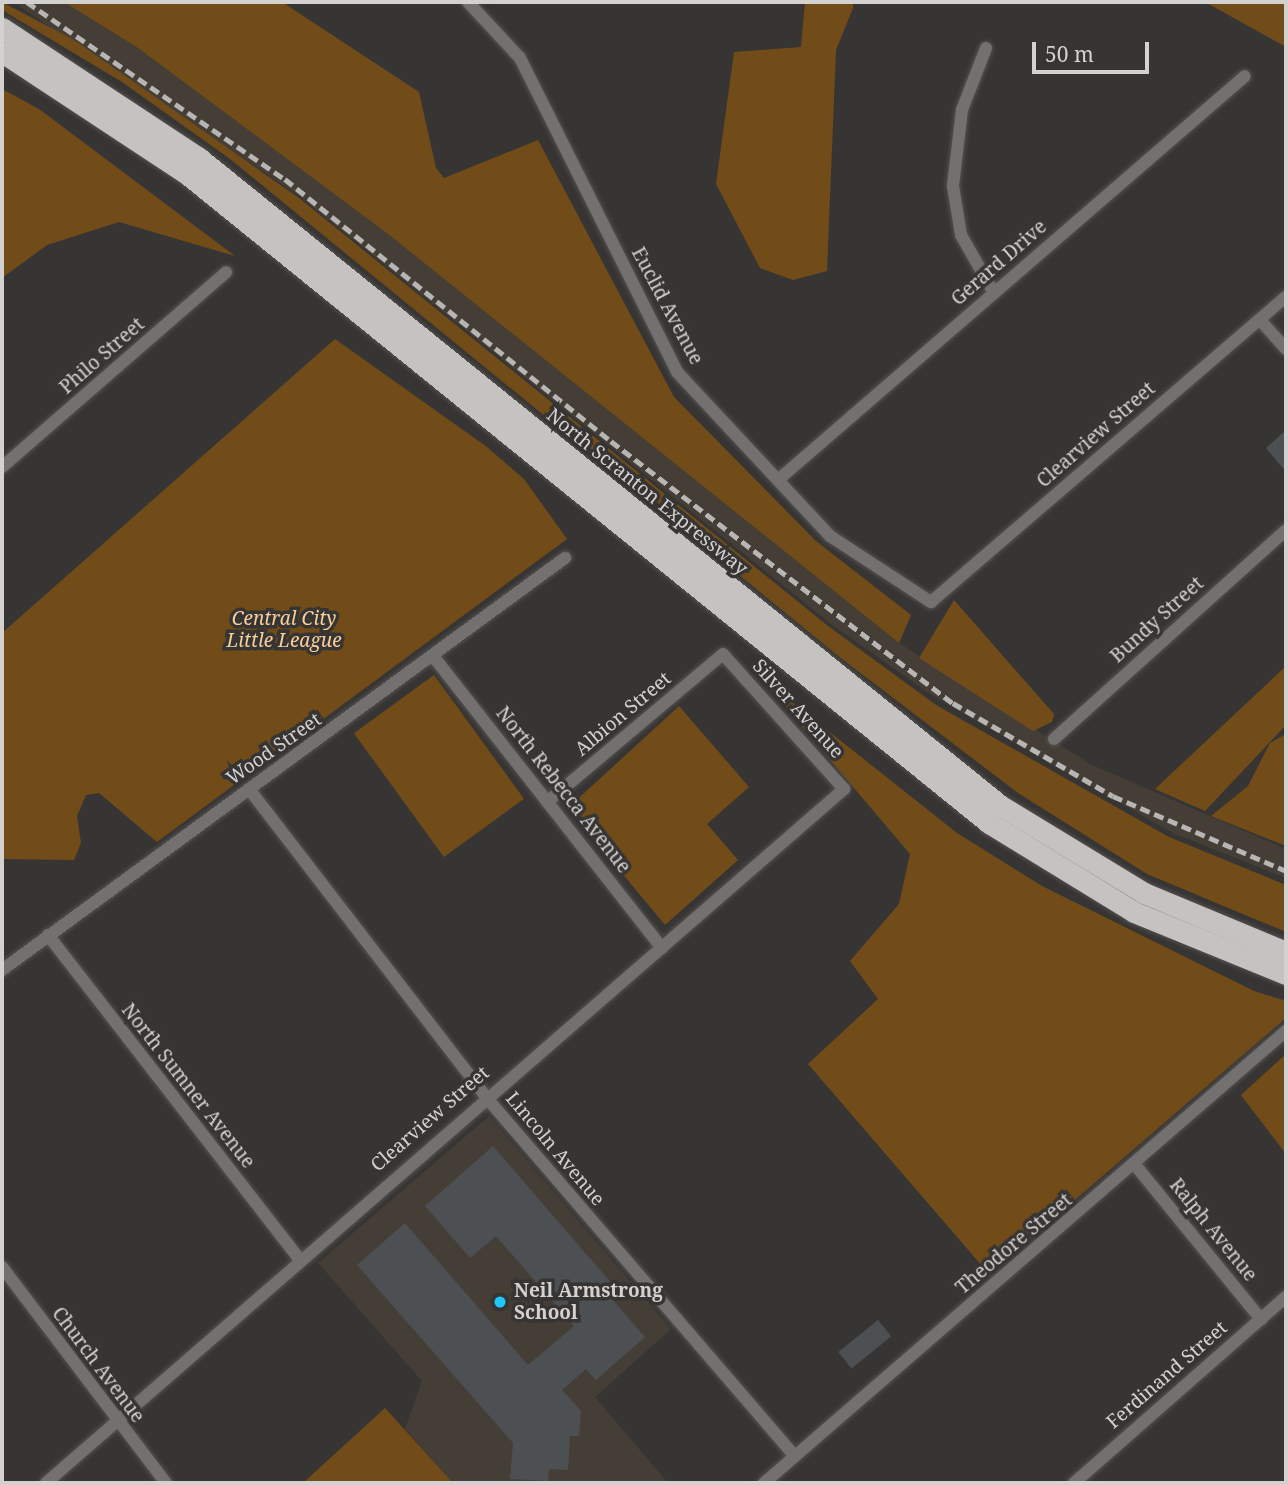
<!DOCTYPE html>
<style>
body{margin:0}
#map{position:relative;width:1288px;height:1485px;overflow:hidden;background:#373533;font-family:"Noto Serif",serif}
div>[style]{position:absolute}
.built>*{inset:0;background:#443e37}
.green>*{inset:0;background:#714c19;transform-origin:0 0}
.building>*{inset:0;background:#4d5052;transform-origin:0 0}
.roads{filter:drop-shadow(0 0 2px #53514f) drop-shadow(0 0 2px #53514f)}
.minor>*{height:12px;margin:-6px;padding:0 6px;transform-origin:6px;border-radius:6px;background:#727170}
.motorway>*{height:21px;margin:-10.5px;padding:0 10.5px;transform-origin:10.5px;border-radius:10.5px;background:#c5c3c0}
.rail>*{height:4.5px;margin-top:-2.25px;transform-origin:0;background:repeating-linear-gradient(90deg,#b7b6b4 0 10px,transparent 0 15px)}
.dots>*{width:19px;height:19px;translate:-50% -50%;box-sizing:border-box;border:4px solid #373533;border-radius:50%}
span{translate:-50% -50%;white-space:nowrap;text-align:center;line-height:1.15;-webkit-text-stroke:7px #373533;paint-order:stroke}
.street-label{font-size:19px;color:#d3d2d0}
.park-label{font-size:19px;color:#f8ce9b;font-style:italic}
.poi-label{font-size:19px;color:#d3d2d0;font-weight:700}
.left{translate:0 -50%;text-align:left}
.frame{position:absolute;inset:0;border:4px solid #d3d2d0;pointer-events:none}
.scale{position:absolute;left:1032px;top:42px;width:117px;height:32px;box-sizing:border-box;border:4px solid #d3d2d0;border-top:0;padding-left:9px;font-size:21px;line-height:24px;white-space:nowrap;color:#d3d2d0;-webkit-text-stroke:5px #373533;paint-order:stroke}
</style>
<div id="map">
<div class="built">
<i style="clip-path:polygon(13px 2px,64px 2px,138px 48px,388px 234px,899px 643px,1090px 764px,1286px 849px,1286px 878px,1173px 833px,933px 696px,831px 624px,299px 196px)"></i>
<i style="clip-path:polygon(489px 1116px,671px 1329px,595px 1397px,668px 1483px,453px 1483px,405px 1429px,422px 1381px,318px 1263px)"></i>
</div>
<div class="green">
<i style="clip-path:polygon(2px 2px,74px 40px,299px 198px,828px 626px,936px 705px,1169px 837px,1286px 885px,1286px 932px,1147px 874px,1018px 793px,842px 659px,230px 159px,122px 82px,2px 10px)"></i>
<i style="clip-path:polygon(64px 2px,282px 2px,419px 92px,436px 168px,444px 178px,538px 140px,674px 397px,816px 541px,911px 615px,899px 643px,388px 234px,138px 48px)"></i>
<i style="clip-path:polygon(805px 2px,853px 2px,853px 8px,836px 50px,827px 271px,793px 280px,760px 268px,716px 184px,734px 52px,801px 47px)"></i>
<i style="clip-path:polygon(1205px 2px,1286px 2px,1286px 47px)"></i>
<i style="clip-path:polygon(2px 89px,39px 109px,235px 256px,119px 222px,47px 245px,2px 278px)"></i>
<i style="clip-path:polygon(335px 339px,487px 447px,524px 479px,567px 539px,157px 842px,99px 793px,86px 795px,77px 816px,81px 843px,74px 860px,2px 859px,2px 633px)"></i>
<i style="clip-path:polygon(954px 600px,1054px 714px,1052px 722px,1033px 731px,919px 658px)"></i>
<i style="clip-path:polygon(1286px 666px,1286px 725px,1205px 811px,1155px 789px)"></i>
<i style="left:434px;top:675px;width:153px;height:99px;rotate:54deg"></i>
<i style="clip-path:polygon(759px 676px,957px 833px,1042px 886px,1254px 991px,1286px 1001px,1286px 1018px,989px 1274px,808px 1064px,878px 999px,850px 961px,899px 904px,910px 854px)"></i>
<i style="clip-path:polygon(679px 706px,749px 787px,707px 824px,738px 860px,665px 925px,568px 808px)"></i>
<i style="clip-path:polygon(1286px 734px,1286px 846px,1211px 816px,1248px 786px,1270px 743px)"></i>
<i style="clip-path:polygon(1286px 1054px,1286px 1154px,1241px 1095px)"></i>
<i style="clip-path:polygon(385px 1408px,453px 1483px,303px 1483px)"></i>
</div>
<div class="building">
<i style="clip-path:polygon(1286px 430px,1286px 472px,1266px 448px)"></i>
<i style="clip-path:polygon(493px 1146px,619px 1292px,611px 1298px,645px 1337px,596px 1380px,586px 1369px,562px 1390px,581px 1411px,579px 1436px,570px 1436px,568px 1470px,549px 1469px,548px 1481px,510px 1479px,513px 1443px,357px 1265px,405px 1223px,528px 1365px,574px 1326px,496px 1236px,470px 1258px,425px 1206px)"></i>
<i style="left:878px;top:1320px;width:21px;height:51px;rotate:51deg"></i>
</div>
<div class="roads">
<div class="minor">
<i style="left:468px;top:2px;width:76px;rotate:47.1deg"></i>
<i style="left:520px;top:58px;width:351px;rotate:63.4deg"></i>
<i style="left:677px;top:372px;width:224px;rotate:47deg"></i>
<i style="left:830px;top:536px;width:121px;rotate:33.2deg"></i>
<i style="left:931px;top:602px;width:468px;rotate:-40.7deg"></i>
<i style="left:986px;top:48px;width:66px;rotate:111.2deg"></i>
<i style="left:962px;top:110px;width:77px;rotate:96.8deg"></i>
<i style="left:953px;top:186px;width:50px;rotate:80.7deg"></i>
<i style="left:961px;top:235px;width:67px;rotate:60.4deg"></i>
<i style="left:1260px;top:320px;width:39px;rotate:48deg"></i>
<i style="left:2px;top:467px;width:297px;rotate:-41deg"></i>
<i style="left:778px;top:480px;width:617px;rotate:-40.86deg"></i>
<i style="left:433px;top:656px;width:371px;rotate:51.9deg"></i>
<i style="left:1054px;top:739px;width:312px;rotate:-42deg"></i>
<i style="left:249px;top:789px;width:387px;rotate:52.4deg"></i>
<i style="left:485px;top:1096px;width:474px;rotate:49.3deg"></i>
<i style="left:48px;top:935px;width:410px;rotate:52.2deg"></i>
<i style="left:2px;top:970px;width:698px;rotate:-36.2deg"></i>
<i style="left:1136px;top:1166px;width:198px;rotate:50.8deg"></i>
<i style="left:2px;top:1267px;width:271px;rotate:52.8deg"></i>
<i style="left:46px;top:1483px;width:1058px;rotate:-41.01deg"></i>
<i style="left:844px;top:789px;width:181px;rotate:-131.9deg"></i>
<i style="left:723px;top:654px;width:230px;rotate:139.9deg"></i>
<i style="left:764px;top:1483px;width:690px;rotate:-40.89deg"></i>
<i style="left:1074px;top:1483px;width:282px;rotate:-41.3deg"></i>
</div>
<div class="motorway">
<i style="left:2px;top:28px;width:236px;rotate:33.4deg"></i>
<i style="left:199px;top:158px;width:1031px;rotate:38.94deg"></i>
<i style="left:1001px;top:806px;width:167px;rotate:31.3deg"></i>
<i style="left:1144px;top:893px;width:154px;rotate:22.6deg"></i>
<i style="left:2px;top:52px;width:222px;rotate:33.4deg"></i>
<i style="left:187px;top:174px;width:1032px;rotate:38.98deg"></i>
<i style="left:989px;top:823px;width:170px;rotate:31.5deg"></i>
<i style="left:1134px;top:912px;width:164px;rotate:22.2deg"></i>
</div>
</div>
<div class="rail">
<i style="left:27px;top:2px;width:313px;rotate:34.5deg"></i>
<i style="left:285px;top:179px;width:418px;rotate:38.8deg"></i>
<i style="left:611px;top:441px;width:431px;rotate:37.5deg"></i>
<i style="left:953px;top:703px;width:185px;rotate:30.2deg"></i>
<i style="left:1113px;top:796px;width:189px;rotate:23.4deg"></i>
</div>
<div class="dots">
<i style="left:500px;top:1302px;background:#1fc9fd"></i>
</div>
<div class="street-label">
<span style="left:999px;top:263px;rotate:-41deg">Gerard Drive</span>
<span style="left:667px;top:306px;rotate:62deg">Euclid Avenue</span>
<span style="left:102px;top:356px;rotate:-41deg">Philo Street</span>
<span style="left:1096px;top:435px;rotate:-41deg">Clearview Street</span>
<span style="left:647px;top:492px;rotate:39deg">North Scranton Expressway</span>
<span style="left:1157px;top:620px;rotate:-42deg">Bundy Street</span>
<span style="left:798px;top:709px;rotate:48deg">Silver Avenue</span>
<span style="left:623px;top:714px;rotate:-40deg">Albion Street</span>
<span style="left:274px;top:749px;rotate:-35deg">Wood Street</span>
<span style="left:563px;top:790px;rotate:52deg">North Rebecca Avenue</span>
<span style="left:188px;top:1086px;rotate:52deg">North Sumner Avenue</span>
<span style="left:430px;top:1119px;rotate:-41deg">Clearview Street</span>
<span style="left:555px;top:1149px;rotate:50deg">Lincoln Avenue</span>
<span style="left:1213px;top:1230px;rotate:51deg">Ralph Avenue</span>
<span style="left:1014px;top:1244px;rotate:-40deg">Theodore Street</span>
<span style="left:98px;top:1365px;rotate:53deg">Church Avenue</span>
<span style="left:1167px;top:1375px;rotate:-41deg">Ferdinand Street</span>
</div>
<div class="park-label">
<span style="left:284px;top:630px">Central City<br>Little League</span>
</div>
<div class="poi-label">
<span class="left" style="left:514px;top:1302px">Neil Armstrong<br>School</span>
</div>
<div class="frame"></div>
<div class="scale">50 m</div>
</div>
